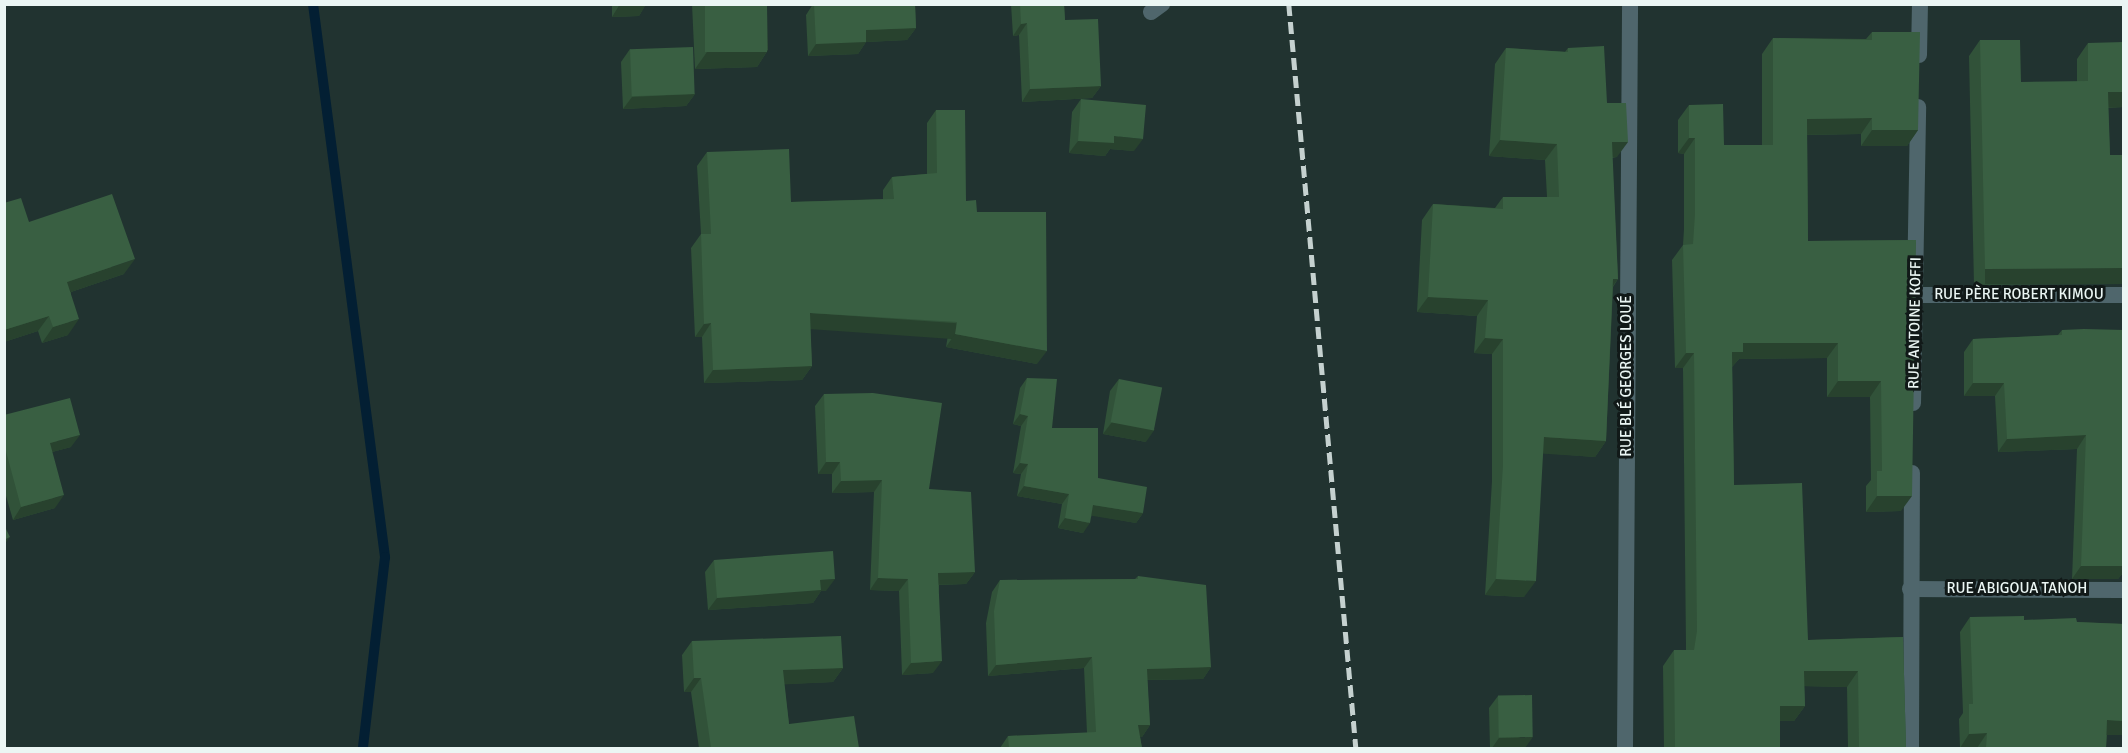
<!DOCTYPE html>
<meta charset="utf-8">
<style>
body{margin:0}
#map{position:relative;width:2128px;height:753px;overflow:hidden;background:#213330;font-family:Signika,sans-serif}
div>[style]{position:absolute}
.stream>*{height:10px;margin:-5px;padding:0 5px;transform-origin:5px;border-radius:5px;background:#031f33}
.minor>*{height:16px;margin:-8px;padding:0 8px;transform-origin:8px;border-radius:8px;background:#4f666c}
.rail>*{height:4.5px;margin-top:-2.25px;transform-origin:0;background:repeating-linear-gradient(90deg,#c5d1cf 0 12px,transparent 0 18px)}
.wall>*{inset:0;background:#315239}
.shaded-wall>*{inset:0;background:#28422e;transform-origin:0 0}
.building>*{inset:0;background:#395f42;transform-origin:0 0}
span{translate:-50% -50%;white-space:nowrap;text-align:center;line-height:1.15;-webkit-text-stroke:6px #111918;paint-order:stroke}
.street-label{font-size:15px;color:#ebf6f4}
.frame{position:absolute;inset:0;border:6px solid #ebf6f4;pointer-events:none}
</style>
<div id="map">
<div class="stream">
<i style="left:313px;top:4px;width:558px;rotate:82.58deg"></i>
<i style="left:385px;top:557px;width:192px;rotate:96.6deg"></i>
</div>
<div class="minor">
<i style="left:1151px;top:12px;width:14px;rotate:-36deg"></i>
<i style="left:1919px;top:55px;width:51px;rotate:-88.9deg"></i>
<i style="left:1915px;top:295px;width:209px"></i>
<i style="left:1913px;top:403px;width:296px;rotate:-89deg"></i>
<i style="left:1910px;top:589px;width:214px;rotate:0.3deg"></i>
<i style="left:1625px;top:748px;width:744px;rotate:-89.61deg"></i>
<i style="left:1911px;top:748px;width:275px;rotate:-89.8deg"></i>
</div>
<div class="rail">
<i style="left:1289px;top:4px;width:747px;rotate:84.85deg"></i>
</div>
<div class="wall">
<i style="clip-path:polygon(612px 4px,646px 4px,639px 16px,612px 17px)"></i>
<i style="clip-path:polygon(692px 4px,767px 4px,768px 50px,757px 67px,695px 69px)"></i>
<i style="clip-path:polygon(813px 4px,915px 4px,916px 28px,907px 40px,866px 42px,858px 54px,808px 56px,806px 15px)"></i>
<i style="clip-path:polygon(1011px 4px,1064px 4px,1065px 20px,1101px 86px,1092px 98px,1022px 102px,1019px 35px,1013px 36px)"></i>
<i style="clip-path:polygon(1872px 32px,1918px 130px,1907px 146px,1861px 146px,1861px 134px,1807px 135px,1808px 241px,1916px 240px,1901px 511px,1866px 512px,1866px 486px,1871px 480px,1870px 397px,1827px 397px,1827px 358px,1739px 359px,1732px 367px,1734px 485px,1808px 640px,1903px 637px,1906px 748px,1848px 748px,1847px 687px,1804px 686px,1805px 706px,1794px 721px,1780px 721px,1780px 748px,1664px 748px,1663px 666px,1674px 650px,1686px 650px,1686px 646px,1683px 368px,1675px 368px,1672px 260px,1683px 245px,1684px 229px,1684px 154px,1678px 153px,1678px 120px,1689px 105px,1724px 145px,1762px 145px,1762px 54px,1773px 38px,1866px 39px)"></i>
<i style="clip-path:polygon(1980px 40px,2021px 82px,2077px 82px,2077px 59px,2088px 43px,2124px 107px,2108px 108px,2110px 155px,2124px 155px,2124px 284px,1974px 285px,1969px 56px)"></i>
<i style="clip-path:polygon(1506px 48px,1565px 52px,1568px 48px,1607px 103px,1617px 157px,1612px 158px,1618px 279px,1613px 287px,1606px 441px,1595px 457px,1543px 453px,1524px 597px,1485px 595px,1492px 481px,1492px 354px,1474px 353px,1477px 316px,1417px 312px,1422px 220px,1433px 204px,1495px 208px,1503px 197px,1547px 197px,1545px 160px,1489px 156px,1495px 64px)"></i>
<i style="clip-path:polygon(630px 49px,695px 94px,686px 106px,623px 109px,621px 62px)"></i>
<i style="clip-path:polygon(1081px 99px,1134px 151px,1110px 149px,1105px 156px,1069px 153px,1072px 112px)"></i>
<i style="clip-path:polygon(936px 110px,966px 201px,977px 212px,1037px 364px,946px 347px,948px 335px,810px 326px,812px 366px,802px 380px,704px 383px,702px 337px,695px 337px,691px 248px,701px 234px,697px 166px,707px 152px,791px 202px,883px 199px,883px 190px,892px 177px,927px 174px,927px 123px)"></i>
<i style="clip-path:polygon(4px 203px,29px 222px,124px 274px,71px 292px,68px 335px,42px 343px,38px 331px,4px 342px)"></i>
<i style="clip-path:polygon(2062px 330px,2124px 330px,2124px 575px,2122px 574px,2118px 579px,2072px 579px,2077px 449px,1998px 452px,1995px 396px,1964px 396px,1964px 352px,1973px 339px,2058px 335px)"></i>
<i style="clip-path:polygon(1027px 378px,1052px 428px,1098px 478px,1143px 513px,1136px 523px,1092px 515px,1083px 533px,1058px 528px,1062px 504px,1017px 496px,1021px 474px,1013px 473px,1021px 426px,1013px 424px,1020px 388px)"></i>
<i style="clip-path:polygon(1119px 379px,1146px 442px,1103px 434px,1110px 391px)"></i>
<i style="clip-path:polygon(824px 394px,929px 489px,975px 572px,966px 584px,939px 585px,933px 673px,902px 675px,899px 591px,870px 590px,874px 492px,832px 493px,832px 474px,818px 474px,815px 406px)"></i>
<i style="clip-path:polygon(4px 415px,71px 447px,52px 452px,55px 508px,13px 520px,4px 489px)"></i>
<i style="clip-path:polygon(714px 560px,826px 591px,821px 591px,813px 603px,708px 610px,705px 572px)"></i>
<i style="clip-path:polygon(1138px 576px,1211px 667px,1203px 679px,1147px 680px,1150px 725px,1142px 737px,1140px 737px,1142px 748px,1000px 748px,1008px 736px,1087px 733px,1084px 668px,988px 676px,986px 623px,992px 592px,1000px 580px,1135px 579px)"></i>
<i style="clip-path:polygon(1970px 617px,2024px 620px,2124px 624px,2124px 735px,2107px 735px,2106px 748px,1960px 748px,1959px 719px,1963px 713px,1960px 632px)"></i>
<i style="clip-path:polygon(692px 641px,843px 668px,833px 682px,784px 684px,789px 724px,859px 748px,699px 748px,691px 692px,684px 692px,682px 655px)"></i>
<i style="clip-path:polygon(1498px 696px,1525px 748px,1490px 748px,1489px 708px)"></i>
</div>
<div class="shaded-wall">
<i style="clip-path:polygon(620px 4px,646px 4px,639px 16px,612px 17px)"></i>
<i style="clip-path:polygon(1027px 23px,1019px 35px,1013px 36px,1021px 24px)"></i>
<i style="clip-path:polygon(916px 28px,907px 40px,866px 42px,858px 54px,808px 56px,816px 44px,866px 30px)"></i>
<i style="clip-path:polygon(768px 50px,757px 67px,695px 69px,707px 52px)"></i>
<i style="clip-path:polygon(1101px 86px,1092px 98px,1022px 102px,1030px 89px)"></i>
<i style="clip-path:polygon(2108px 92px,2124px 92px,2124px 107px,2097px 108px)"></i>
<i style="clip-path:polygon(695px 94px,686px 106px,623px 109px,632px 97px)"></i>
<i style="clip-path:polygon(1872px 118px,1861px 134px,1796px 135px,1807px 119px)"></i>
<i style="clip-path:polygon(1872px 130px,1918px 130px,1907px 146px,1861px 146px)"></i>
<i style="clip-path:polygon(1114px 136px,1143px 139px,1134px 151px,1110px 149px,1105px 156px,1069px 153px,1078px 141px)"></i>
<i style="clip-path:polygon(1689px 138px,1695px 138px,1684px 154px,1678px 153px)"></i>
<i style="clip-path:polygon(1500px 140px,1557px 144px,1545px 160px,1489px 156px)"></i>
<i style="clip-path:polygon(1612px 142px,1628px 142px,1617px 157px,1600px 158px)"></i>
<i style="clip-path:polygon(135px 259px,124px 274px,56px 297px,67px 282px)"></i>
<i style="left:2124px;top:268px;width:16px;height:139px;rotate:90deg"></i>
<i style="clip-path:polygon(1613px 279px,1618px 279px,1607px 294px)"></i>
<i style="clip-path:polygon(1428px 297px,1488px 300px,1477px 316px,1417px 312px)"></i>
<i style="left:810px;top:313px;width:147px;height:16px;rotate:4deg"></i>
<i style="clip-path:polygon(49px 316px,38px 331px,4px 342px,4px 330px)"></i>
<i style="clip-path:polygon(79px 319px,68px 335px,42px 343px,53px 327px)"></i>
<i style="clip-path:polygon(711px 323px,702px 337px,695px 337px,704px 324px)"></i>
<i style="clip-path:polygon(955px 334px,1047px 351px,1037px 364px,946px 347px)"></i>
<i style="clip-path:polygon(1485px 338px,1503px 339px,1492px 354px,1474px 353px)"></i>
<i style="clip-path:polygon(1743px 343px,1838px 343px,1827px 358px,1739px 359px,1732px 367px,1732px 352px)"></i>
<i style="clip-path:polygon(1686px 353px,1694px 353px,1683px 368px,1675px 368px)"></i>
<i style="clip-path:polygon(812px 366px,802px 380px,704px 383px,713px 370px)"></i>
<i style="clip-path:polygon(1838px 381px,1881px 381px,1870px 397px,1827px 397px)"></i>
<i style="clip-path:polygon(1973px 383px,2004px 383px,1995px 396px,1964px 396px)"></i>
<i style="clip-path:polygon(1020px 414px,1028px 416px,1021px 426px,1013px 424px)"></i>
<i style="clip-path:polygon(1112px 422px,1155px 429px,1146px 442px,1103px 434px)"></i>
<i style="clip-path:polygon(80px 435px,71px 447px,41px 455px,50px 443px)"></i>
<i style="clip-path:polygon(2086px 435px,2077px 449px,1998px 452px,2007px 439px)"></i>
<i style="clip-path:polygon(1544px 437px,1606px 441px,1595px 457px,1533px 453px)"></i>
<i style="clip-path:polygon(826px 462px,840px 462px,832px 474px,818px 474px)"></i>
<i style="clip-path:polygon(1020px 463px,1028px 464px,1021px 474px,1013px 473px)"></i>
<i style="clip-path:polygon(882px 480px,874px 492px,832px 493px,841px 481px)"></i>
<i style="clip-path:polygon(1024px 486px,1069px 494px,1062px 504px,1017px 496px)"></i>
<i style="clip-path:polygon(64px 495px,55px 508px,13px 520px,21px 507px)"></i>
<i style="clip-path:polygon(1877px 496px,1912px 496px,1901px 511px,1866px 512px)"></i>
<i style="clip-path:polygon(1093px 505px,1143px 513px,1136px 523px,1087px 515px)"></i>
<i style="clip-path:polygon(1065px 518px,1090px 523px,1083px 533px,1058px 528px)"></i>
<i style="clip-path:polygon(10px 537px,4px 545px,4px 540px)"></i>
<i style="clip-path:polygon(2081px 566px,2124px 566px,2124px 575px,2122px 574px,2118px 579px,2072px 579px)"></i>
<i style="clip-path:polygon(975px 572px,966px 584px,930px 585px,938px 573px)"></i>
<i style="clip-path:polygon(878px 578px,908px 579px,899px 591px,870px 590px)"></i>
<i style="clip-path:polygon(835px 579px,826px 591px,821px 591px,813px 603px,708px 610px,717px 598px,820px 580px)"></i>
<i style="clip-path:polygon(1496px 579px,1536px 581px,1524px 597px,1485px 595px)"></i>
<i style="clip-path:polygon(1092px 657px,1084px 668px,988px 676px,996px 665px)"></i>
<i style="clip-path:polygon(942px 661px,933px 673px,902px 675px,911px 663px)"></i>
<i style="clip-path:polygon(1211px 667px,1203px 679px,1139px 680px,1147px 669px)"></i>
<i style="clip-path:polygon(843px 668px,833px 682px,773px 685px,783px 670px)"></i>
<i style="clip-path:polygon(1804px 671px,1858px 671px,1847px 687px,1793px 686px)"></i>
<i style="clip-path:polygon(694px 678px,701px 678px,691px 692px,684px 692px)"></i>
<i style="clip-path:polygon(1780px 706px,1805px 706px,1794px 721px,1769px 721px)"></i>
<i style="clip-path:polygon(2107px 720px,2124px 721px,2124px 735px,2097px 735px)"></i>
<i style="clip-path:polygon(1138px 725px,1150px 725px,1142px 737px,1130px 737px)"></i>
<i style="clip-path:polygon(1987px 733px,1977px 748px,1960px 748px,1969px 734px)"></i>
<i style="clip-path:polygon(1533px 737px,1525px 748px,1492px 748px,1499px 738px)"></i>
</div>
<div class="building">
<i style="left:705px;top:4px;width:62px;height:48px"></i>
<i style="clip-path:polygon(814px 4px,915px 4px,916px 28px,866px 30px,866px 42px,816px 44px)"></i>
<i style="clip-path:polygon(1020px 4px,1064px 4px,1065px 20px,1098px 19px,1101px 86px,1030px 89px,1027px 23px,1021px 24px)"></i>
<i style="clip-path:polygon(1872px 32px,1920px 32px,1918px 130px,1872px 130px,1872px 118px,1807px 119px,1808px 241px,1916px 240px,1912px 496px,1877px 496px,1877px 471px,1882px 471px,1881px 381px,1838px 381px,1838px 343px,1743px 343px,1743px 352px,1732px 352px,1734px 485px,1802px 483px,1808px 640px,1903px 637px,1906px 748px,1859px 748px,1858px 671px,1804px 671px,1805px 706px,1780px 706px,1780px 748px,1675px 748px,1674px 650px,1694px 650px,1697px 631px,1694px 353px,1686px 353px,1683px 245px,1693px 244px,1695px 214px,1695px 138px,1689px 138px,1689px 105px,1723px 104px,1724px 145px,1773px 145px,1773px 38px,1872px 40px)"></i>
<i style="clip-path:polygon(1980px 40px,2020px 40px,2021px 82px,2088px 81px,2088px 43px,2124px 42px,2124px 92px,2108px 92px,2110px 155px,2124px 155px,2124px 268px,1985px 269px)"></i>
<i style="clip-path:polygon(1604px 46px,1607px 103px,1626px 103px,1628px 142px,1612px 142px,1618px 279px,1613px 279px,1606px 441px,1544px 437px,1536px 581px,1496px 579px,1503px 465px,1503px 339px,1485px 338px,1488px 300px,1428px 297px,1433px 204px,1503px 209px,1503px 197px,1559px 197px,1557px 144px,1500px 140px,1506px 48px,1568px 52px,1568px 48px)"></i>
<i style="left:693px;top:47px;width:47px;height:63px;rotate:88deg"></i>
<i style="clip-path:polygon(1081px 99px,1146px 105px,1143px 139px,1114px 136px,1114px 143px,1078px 141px)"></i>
<i style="clip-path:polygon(936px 110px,965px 110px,966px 201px,976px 200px,977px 212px,1046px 212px,1047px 351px,955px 334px,957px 322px,810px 313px,812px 366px,713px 370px,711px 323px,704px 324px,701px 234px,711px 234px,707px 152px,789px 149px,791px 202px,894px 199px,892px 177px,937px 173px)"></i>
<i style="clip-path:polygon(112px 194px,135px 259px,67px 282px,79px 319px,53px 327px,49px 316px,4px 330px,4px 203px,21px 198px,29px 222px)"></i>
<i style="clip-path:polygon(2084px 329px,2124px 330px,2124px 566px,2081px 566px,2086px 435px,2007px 439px,2004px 383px,1973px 383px,1973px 339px,2062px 335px,2062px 330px)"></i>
<i style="clip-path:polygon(1027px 378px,1057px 379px,1052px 428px,1098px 428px,1098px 478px,1147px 487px,1143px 513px,1093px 505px,1090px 523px,1065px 518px,1069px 494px,1024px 486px,1028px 464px,1020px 463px,1028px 416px,1020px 414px)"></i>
<i style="left:1119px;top:379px;width:44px;height:44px;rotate:11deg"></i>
<i style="clip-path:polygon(873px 393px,942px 403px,929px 489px,971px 492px,975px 572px,938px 573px,942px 661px,911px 663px,908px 579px,878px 578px,882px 480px,841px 481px,840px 462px,826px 462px,824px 394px)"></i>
<i style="clip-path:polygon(70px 398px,80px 435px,50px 443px,64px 495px,21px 507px,4px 444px,4px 415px)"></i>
<i style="clip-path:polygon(4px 525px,10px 537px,4px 540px)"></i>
<i style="clip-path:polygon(833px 551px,835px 579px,820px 580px,821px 590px,717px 598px,714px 560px)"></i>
<i style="clip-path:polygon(1138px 576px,1206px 585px,1211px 667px,1147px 669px,1150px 725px,1138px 725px,1142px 748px,1009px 748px,1008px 736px,1096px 732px,1092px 657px,996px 665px,994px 611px,1000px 580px,1138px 579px)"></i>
<i style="clip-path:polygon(2024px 616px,2024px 620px,2076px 618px,2077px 622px,2124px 624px,2124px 721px,2107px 720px,2106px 748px,1986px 748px,1987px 733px,1969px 734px,1969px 704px,1973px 704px,1970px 617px)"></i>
<i style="clip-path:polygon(841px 636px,843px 668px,783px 670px,789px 724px,854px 716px,859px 748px,711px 748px,701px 678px,694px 678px,692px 641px)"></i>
<i style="left:1532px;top:695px;width:42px;height:34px;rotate:89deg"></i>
</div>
<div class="street-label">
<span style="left:2019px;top:295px">RUE PÈRE ROBERT KIMOU</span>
<span style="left:1915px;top:323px;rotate:-89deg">RUE ANTOINE KOFFI</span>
<span style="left:1627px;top:376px;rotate:-90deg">RUE BLÉ GEORGES LOUÉ</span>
<span style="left:2017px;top:589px">RUE ABIGOUA TANOH</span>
</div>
<div class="frame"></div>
</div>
